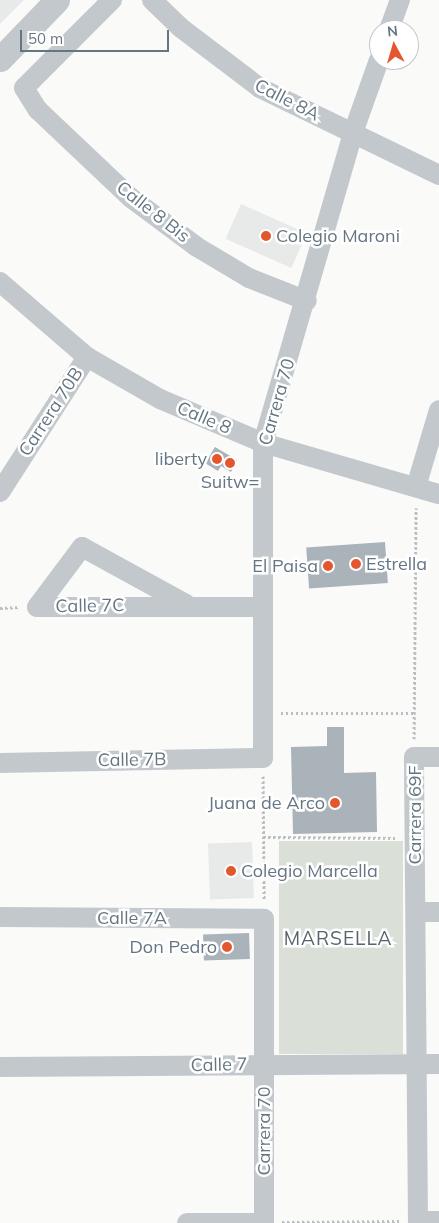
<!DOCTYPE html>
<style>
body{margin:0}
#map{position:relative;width:439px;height:1223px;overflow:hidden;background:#fafaf8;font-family:Mulish,sans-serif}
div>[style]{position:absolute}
.built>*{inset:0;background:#e8e9e9;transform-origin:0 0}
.green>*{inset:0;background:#dadfd7;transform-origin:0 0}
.building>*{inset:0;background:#aab3b9;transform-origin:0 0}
.path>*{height:3px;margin-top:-1.5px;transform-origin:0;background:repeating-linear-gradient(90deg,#bbbfc2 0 2.5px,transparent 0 5px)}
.minor>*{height:20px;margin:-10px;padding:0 10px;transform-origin:10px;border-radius:10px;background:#c3c8cc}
.tertiary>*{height:25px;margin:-12.5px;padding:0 12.5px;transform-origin:12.5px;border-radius:12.5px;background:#c3c8cc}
.dots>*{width:14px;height:14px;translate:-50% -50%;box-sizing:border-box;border:2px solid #fff;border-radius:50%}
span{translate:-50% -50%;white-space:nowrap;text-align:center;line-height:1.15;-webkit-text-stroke:5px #fff;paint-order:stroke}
.street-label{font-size:18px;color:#657683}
.poi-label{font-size:18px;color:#657683}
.left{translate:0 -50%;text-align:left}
.right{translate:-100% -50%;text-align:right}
.neighbourhood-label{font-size:19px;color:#57646e;letter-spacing:1px}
.north{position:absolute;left:369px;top:20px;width:50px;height:50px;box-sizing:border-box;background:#fff;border:1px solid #c1c8cd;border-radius:50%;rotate:354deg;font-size:14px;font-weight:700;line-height:20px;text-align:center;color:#657683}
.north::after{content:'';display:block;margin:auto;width:18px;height:22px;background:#e4572e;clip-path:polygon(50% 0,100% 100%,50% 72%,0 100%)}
.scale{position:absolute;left:20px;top:30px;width:149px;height:22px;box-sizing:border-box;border:2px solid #657683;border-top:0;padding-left:6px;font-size:15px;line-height:18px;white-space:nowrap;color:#657683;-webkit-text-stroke:4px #fff;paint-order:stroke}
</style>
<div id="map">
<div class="built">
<i style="clip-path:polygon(0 0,24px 0,0 24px)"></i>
<i style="left:241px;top:204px;width:72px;height:38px;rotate:24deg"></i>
<i style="left:252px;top:842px;width:56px;height:44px;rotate:88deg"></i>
</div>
<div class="green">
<i style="left:279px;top:841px;width:124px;height:213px"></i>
</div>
<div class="building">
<i style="clip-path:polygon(215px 447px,237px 460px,231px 472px,221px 466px,218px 471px,205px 463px)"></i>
<i style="left:385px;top:542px;width:41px;height:79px;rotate:86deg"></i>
<i style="clip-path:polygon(327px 727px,344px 727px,344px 773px,376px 772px,377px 832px,293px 834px,291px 747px,327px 746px)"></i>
<i style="left:249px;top:933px;width:26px;height:46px;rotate:88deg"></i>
</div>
<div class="path">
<i style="left:0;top:608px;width:19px;rotate:-3deg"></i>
<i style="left:281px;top:713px;width:134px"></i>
<i style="left:414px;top:739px;width:231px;rotate:-89.5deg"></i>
<i style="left:263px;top:776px;width:123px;rotate:89.5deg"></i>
<i style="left:263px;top:837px;width:132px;rotate:0.4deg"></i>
<i style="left:282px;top:1222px;width:117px;rotate:-0.5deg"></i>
</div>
<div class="minor">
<i style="left:112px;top:0;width:124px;rotate:135deg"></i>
<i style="left:24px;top:88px;width:26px;rotate:58deg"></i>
<i style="left:38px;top:110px;width:128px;rotate:43.4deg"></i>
<i style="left:131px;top:198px;width:82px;rotate:36.6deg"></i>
<i style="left:197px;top:247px;width:61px;rotate:30.8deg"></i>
<i style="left:249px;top:278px;width:62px;rotate:21.6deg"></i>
<i style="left:152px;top:0;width:40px;rotate:44deg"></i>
<i style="left:181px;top:28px;width:99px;rotate:37.2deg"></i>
<i style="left:260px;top:88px;width:199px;rotate:25.9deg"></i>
<i style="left:389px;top:30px;width:32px;rotate:-70deg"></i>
<i style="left:0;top:282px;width:115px;rotate:40.8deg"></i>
<i style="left:87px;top:357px;width:84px;rotate:29.9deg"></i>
<i style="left:160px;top:399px;width:112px;rotate:23.1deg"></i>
<i style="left:263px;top:443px;width:183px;rotate:16.2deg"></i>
<i style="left:416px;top:487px;width:80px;rotate:-73.4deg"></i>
<i style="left:0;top:492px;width:161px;rotate:-57.2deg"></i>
<i style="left:37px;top:607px;width:226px"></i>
<i style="left:37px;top:607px;width:75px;rotate:-53.1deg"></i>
<i style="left:82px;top:547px;width:119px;rotate:28.7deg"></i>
<i style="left:0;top:763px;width:263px;rotate:-1.1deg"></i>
<i style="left:263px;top:758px;width:315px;rotate:-90deg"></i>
<i style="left:263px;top:443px;width:323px;rotate:-73.8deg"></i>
<i style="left:353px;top:133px;width:77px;rotate:-70.4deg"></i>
<i style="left:416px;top:912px;width:23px"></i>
<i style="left:0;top:917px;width:264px;rotate:0.4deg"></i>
<i style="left:264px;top:919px;width:304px;rotate:90deg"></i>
<i style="left:0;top:1067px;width:439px;rotate:-0.4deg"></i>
<i style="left:418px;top:1221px;width:21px"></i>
<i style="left:187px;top:1223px;width:77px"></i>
<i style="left:418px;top:1223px;width:466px;rotate:-90.5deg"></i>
<i style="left:414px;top:757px;width:25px"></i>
</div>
<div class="tertiary">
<i style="left:0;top:59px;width:82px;rotate:-46deg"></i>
</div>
<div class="dots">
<i style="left:266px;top:236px;background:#e4572e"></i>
<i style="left:217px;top:459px;background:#e4572e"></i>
<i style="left:230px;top:463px;background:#e4572e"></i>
<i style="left:356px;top:564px;background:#e4572e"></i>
<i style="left:328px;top:566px;background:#e4572e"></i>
<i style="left:335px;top:803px;background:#e4572e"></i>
<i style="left:231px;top:871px;background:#e4572e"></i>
<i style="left:227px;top:947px;background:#e4572e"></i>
</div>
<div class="street-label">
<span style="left:287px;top:100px;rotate:27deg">Calle 8A</span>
<span style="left:153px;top:212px;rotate:38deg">Calle 8 Bis</span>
<span style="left:277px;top:402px;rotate:-74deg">Carrera 70</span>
<span style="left:51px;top:412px;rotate:-57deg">Carrera 70B</span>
<span style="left:204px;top:418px;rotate:23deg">Calle 8</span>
<span style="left:90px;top:606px;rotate:-1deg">Calle 7C</span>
<span style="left:132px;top:760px;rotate:-1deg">Calle 7B</span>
<span style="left:415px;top:815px;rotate:-90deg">Carrera 69F</span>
<span style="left:132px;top:918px">Calle 7A</span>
<span style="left:219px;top:1065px;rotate:-1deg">Calle 7</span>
<span style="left:264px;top:1131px;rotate:-90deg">Carrera 70</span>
</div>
<div class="poi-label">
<span class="left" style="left:276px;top:236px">Colegio Maroni</span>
<span class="right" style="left:207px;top:459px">liberty</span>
<span style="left:230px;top:482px">Suitw=</span>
<span class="left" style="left:366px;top:564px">Estrella</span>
<span class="right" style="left:318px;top:566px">El Paisa</span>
<span class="right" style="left:325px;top:803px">Juana de Arco</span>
<span class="left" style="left:241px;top:871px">Colegio Marcella</span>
<span class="right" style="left:217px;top:947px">Don Pedro</span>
</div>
<div class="neighbourhood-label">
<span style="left:338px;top:939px">MARSELLA</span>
</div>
<div class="north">N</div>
<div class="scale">50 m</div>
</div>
